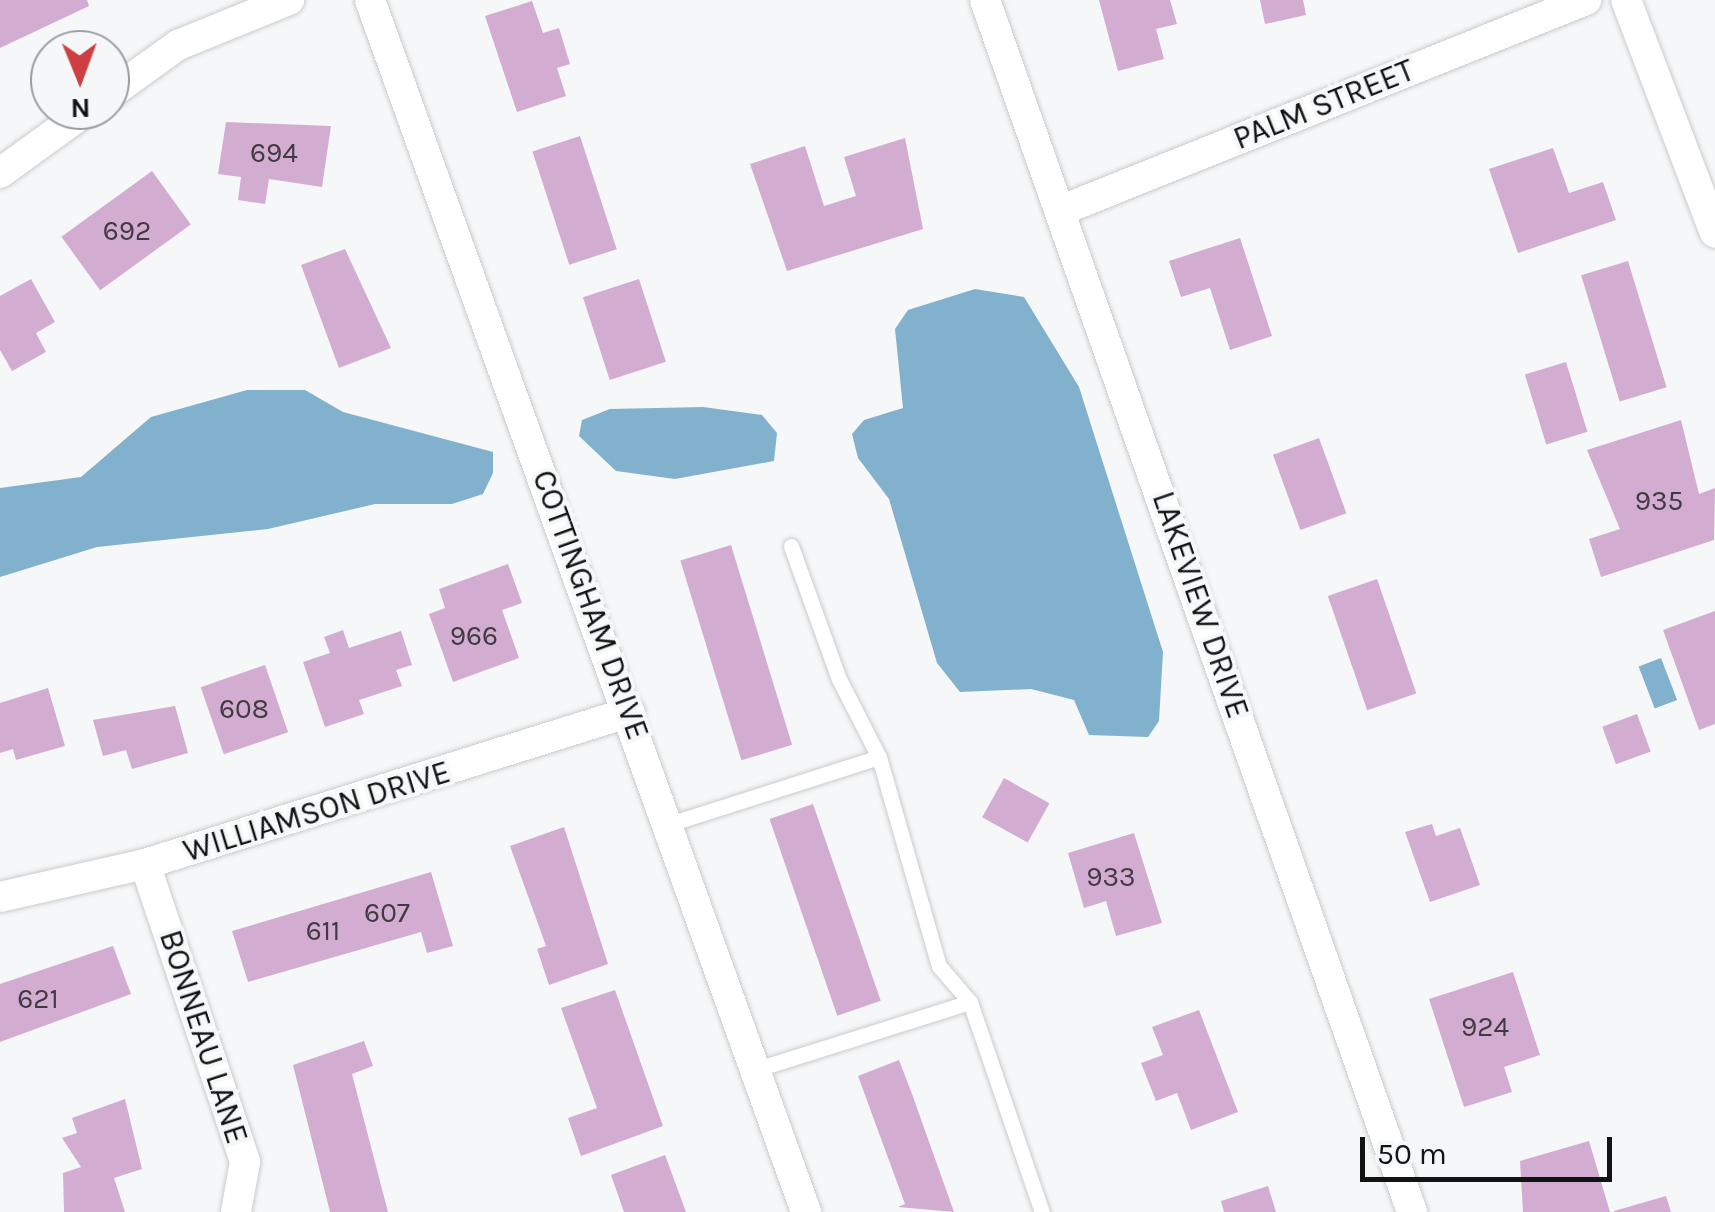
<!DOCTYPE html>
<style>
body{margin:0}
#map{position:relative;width:1715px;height:1212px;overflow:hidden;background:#f6f7f8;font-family:Karla,sans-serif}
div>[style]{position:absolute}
.water>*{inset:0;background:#81b1cd;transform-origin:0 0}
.building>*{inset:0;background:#d3add1;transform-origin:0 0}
.roads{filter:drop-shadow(0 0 2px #cbcbcc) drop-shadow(0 0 2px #cbcbcc)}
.service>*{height:15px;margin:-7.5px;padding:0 7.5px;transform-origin:7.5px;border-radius:7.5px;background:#fff}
.minor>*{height:30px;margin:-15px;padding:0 15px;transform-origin:15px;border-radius:15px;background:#fff}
span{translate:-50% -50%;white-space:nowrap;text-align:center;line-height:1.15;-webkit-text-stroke:8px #f6f7f8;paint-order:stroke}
.number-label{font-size:28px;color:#423a42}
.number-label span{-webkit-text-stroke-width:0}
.street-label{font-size:32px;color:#121313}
.north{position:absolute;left:30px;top:30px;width:100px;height:100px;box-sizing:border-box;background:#f6f7f8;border:2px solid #9b9c9c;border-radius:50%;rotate:179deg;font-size:28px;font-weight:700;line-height:40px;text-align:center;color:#121313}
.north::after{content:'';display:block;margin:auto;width:35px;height:45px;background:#ce3f43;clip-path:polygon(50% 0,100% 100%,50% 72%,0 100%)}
.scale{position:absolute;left:1360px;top:1137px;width:252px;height:45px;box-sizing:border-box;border:5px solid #121313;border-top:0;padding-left:12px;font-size:30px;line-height:35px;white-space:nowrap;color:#121313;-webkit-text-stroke:8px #f6f7f8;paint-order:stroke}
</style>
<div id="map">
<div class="water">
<i style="clip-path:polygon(975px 289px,1024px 297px,1079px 387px,1163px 652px,1159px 721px,1148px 737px,1089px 735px,1074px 700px,1031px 689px,960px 692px,937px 663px,889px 499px,858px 458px,852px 434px,864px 420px,903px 408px,895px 329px,908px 310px)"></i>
<i style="clip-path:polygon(247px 390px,305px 390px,343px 412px,493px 452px,493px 473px,483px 494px,452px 504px,375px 504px,268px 529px,97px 547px,0 577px,0 488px,81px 477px,151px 417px)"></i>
<i style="clip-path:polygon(703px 407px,762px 415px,777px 433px,774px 461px,675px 479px,616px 471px,579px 436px,582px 420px,610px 409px)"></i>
<i style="left:1661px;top:658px;width:45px;height:24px;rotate:69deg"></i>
</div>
<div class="building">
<i style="clip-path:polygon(0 0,87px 0,89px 6px,0 48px)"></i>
<i style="clip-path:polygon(1099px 0,1170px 0,1177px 24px,1156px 29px,1164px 59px,1118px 71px)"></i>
<i style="clip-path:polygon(1260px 0,1303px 0,1306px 15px,1265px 24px)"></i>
<i style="clip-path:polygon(532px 1px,543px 33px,559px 28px,570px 64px,557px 68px,566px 96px,517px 112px,485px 16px)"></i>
<i style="clip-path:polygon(226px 122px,331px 126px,322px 187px,269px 179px,265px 204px,238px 200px,241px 177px,218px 174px)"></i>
<i style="left:580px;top:136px;width:119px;height:50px;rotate:72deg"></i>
<i style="clip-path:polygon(905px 138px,923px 229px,787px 271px,750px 164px,805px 146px,824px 206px,856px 196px,844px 157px)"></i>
<i style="clip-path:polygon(1553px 148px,1569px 193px,1603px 182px,1616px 220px,1518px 253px,1489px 169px)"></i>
<i style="left:152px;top:171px;width:66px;height:112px;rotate:54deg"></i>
<i style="clip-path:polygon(1240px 238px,1272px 336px,1230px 350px,1210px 288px,1181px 297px,1169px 261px)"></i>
<i style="clip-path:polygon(345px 249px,391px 348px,339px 368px,301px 265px)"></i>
<i style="left:1628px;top:261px;width:132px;height:49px;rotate:73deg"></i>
<i style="clip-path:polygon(31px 279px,55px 322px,36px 333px,46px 352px,12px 371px,0 350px,0 296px)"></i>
<i style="left:639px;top:279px;width:87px;height:59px;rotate:72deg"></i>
<i style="left:1566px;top:362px;width:73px;height:43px;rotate:73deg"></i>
<i style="clip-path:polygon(1681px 420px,1699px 494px,1715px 488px,1714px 540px,1601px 577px,1589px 539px,1620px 529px,1587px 450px)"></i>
<i style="left:1319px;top:438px;width:80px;height:49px;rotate:70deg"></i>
<i style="left:731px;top:545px;width:209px;height:53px;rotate:73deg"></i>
<i style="clip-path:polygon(508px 564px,522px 603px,502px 610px,519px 658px,453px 682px,429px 614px,445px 608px,439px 589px)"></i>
<i style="left:1377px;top:579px;width:121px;height:52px;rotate:71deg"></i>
<i style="clip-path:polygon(1715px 611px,1715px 724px,1699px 730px,1663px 630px)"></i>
<i style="clip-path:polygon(343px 630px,349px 648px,401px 631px,412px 665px,396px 670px,402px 686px,359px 700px,364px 714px,325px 727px,303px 662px,330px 653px,324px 637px)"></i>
<i style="left:265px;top:665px;width:71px;height:68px;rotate:71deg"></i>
<i style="clip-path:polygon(48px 688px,65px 746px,16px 760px,13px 749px,0 753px,0 703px)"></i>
<i style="clip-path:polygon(175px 706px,188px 753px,132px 769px,126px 750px,103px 756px,93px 720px)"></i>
<i style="left:1637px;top:714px;width:40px;height:37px;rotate:70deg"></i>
<i style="left:1004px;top:778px;width:52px;height:45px;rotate:29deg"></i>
<i style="left:813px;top:804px;width:208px;height:46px;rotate:71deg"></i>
<i style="clip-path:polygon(1432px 824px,1436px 836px,1460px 828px,1480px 885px,1430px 902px,1405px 832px)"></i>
<i style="clip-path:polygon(564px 827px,608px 964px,549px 985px,537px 949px,546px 946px,510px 846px)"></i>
<i style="clip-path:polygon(1134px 833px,1162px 923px,1116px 936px,1106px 901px,1084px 908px,1068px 853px)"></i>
<i style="clip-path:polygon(431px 872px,453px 946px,427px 953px,421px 932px,248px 982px,232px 931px)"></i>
<i style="clip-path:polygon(113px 946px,131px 994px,0 1042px,0 984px)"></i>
<i style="clip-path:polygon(1513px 972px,1540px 1055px,1504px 1067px,1512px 1092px,1464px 1107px,1429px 999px)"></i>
<i style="clip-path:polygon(615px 990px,663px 1126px,581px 1156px,568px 1118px,597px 1108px,561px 1008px)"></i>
<i style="clip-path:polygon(1199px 1010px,1238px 1112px,1191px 1130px,1177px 1093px,1156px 1101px,1141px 1063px,1163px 1055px,1152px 1027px)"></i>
<i style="clip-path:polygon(364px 1041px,373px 1066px,352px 1074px,388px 1212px,330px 1212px,293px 1065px)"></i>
<i style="clip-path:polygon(899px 1060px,912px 1094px,954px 1212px,898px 1207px,905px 1204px,858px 1076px)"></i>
<i style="clip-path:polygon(125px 1099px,142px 1169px,114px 1178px,125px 1212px,64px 1212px,63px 1173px,81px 1167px,62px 1138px,77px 1133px,72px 1118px)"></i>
<i style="clip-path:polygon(1589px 1141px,1610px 1212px,1523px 1212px,1520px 1161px)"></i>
<i style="clip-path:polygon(665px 1155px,686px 1212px,624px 1212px,611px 1175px)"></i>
<i style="clip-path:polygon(1268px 1186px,1276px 1212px,1224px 1212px,1221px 1201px)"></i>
<i style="clip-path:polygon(1666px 1196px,1671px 1212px,1614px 1212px,1614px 1211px)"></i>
</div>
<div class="roads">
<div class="service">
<i style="left:791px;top:546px;width:141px;rotate:70.2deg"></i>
<i style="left:839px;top:679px;width:88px;rotate:62.9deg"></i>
<i style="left:879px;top:757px;width:217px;rotate:74deg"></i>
<i style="left:939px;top:966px;width:48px;rotate:49.3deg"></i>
<i style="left:970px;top:1002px;width:222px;rotate:71.1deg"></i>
<i style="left:669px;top:824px;width:220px;rotate:-17.7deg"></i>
<i style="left:754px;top:1070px;width:226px;rotate:-17.5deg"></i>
</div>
<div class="minor">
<i style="left:370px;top:0;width:1288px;rotate:70.21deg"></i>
<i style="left:985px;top:0;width:1285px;rotate:70.59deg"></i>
<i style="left:1626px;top:0;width:249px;rotate:69.1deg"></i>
<i style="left:110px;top:94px;width:84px;rotate:-35.8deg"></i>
<i style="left:178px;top:45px;width:120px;rotate:-22.1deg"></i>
<i style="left:0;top:173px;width:107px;rotate:-35.9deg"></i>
<i style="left:1062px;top:210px;width:565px;rotate:-21.84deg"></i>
<i style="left:145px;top:864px;width:314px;rotate:71.4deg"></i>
<i style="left:245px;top:1162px;width:51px;rotate:100.2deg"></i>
<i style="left:0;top:897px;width:149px;rotate:-12.8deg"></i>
<i style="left:145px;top:864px;width:508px;rotate:-17.4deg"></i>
</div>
</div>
<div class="number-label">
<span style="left:274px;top:153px">694</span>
<span style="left:127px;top:231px">692</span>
<span style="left:1659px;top:501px">935</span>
<span style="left:474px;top:636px">966</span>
<span style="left:244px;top:709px">608</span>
<span style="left:1111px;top:877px">933</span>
<span style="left:387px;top:913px">607</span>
<span style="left:323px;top:931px">611</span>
<span style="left:38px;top:999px">621</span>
<span style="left:1485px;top:1027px">924</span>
</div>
<div class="street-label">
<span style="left:1324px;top:105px;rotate:-22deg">PALM STREET</span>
<span style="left:590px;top:605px;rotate:70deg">COTTINGHAM DRIVE</span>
<span style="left:1200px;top:605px;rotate:71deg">LAKEVIEW DRIVE</span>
<span style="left:317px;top:812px;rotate:-17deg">WILLIAMSON DRIVE</span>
<span style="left:203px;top:1037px;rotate:72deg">BONNEAU LANE</span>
</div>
<div class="north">N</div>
<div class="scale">50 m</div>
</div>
